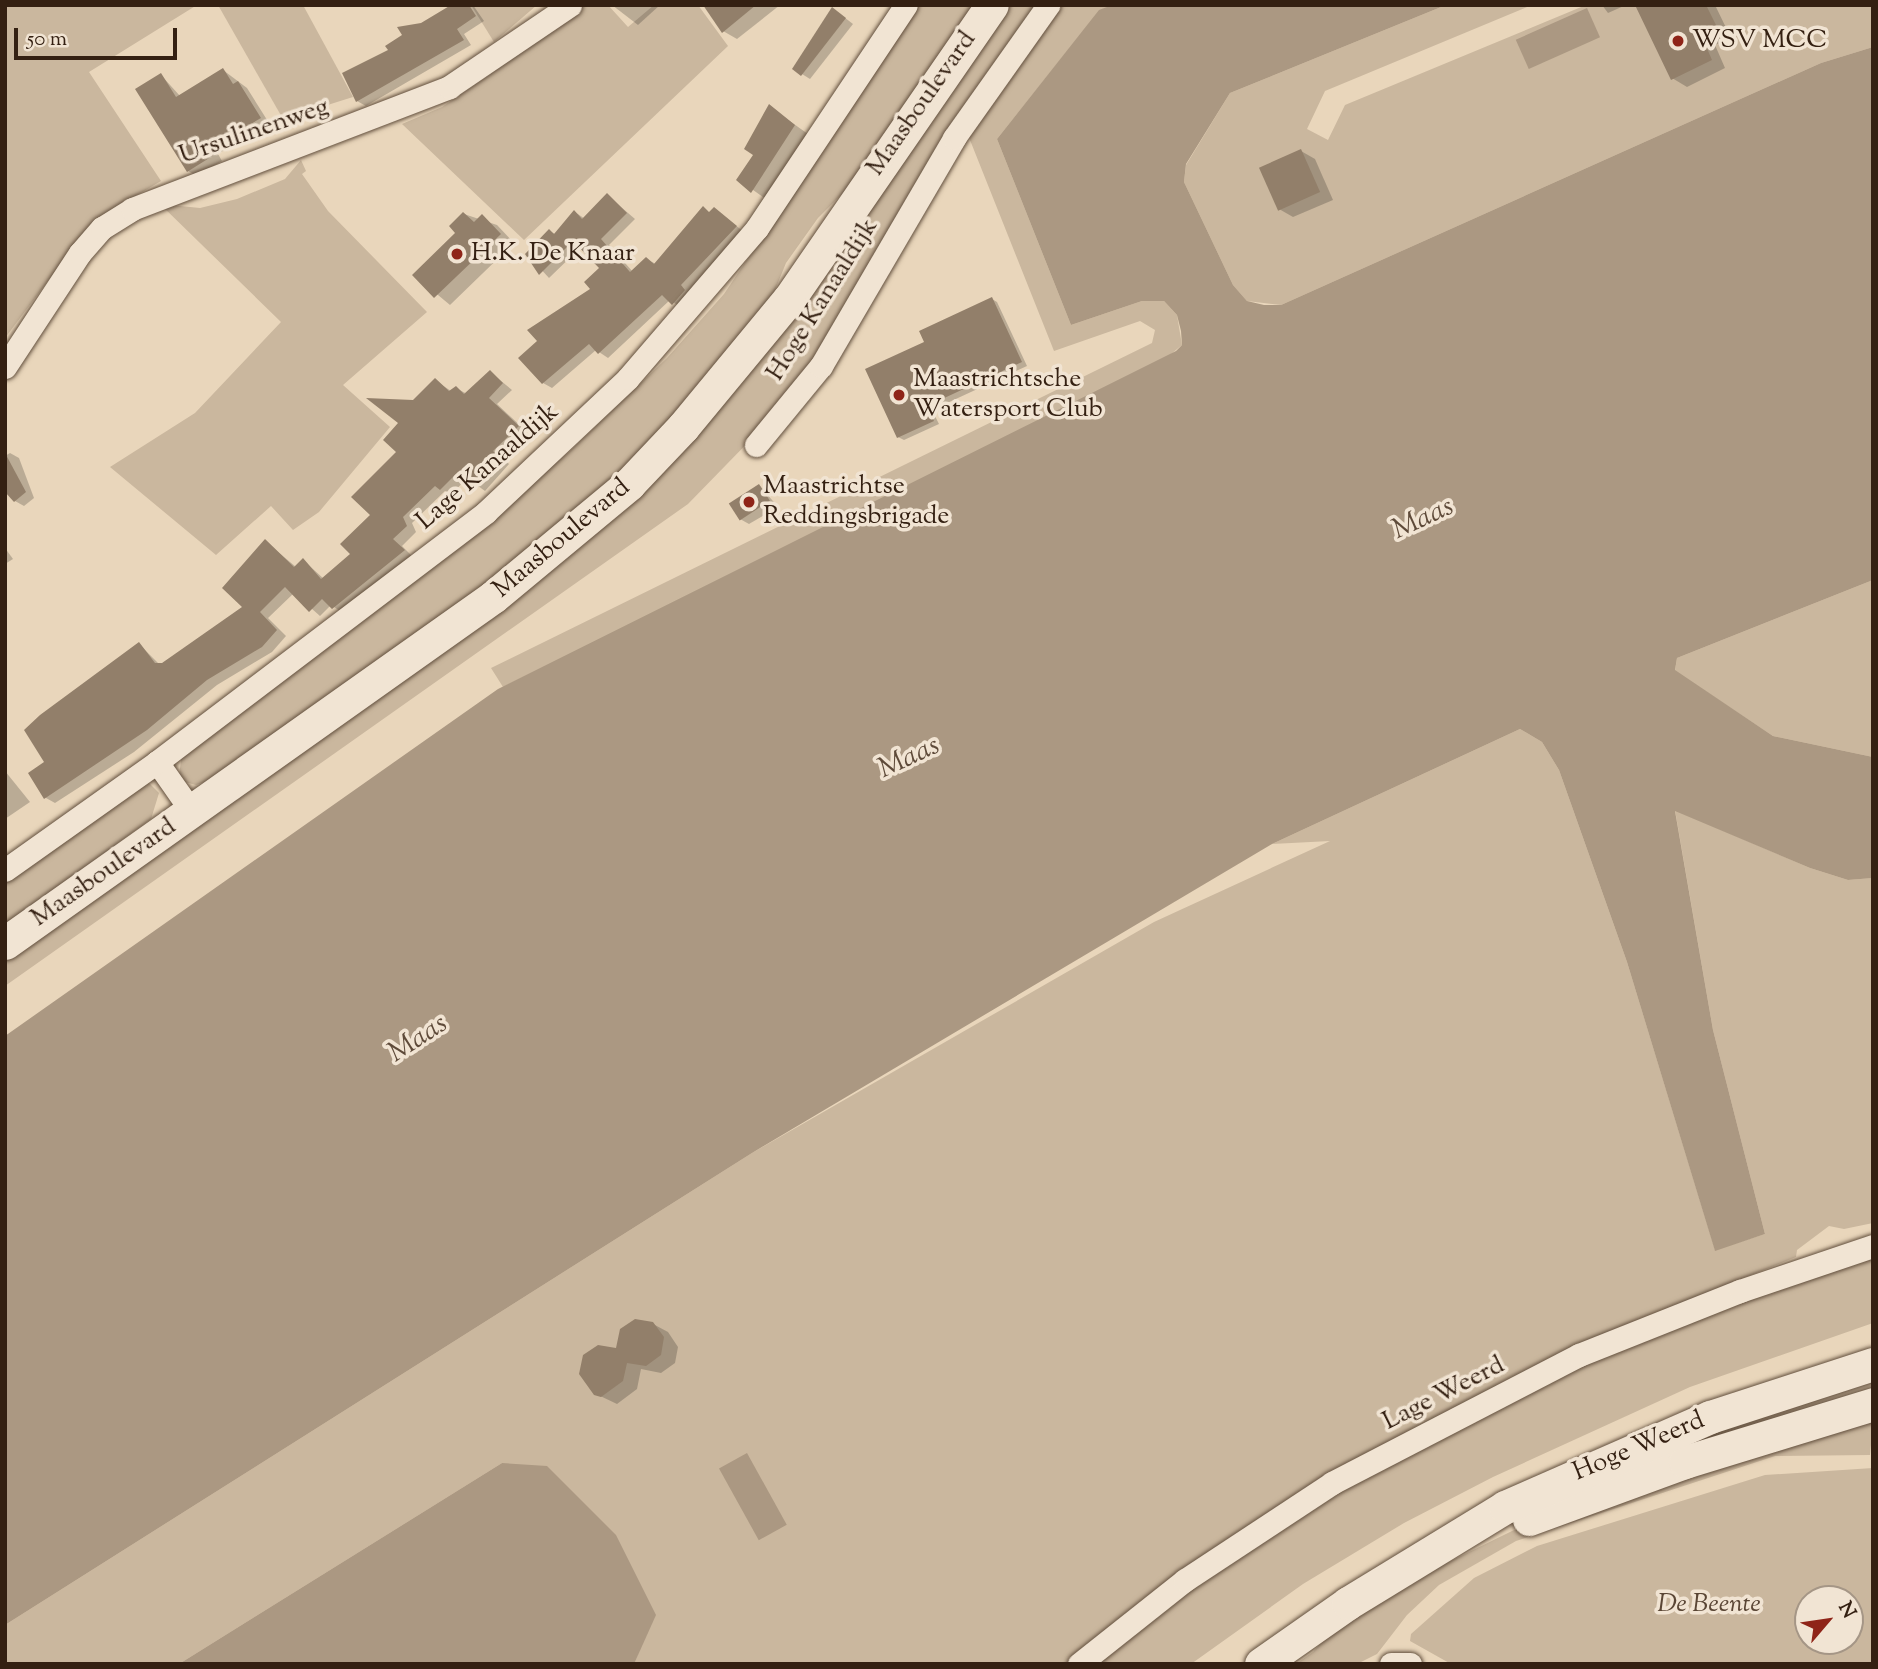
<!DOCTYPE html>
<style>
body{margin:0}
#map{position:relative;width:1878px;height:1669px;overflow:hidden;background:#e9d6bb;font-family:"Sorts Mill Goudy",serif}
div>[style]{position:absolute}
.green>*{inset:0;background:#cab79e}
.water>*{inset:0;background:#ab9882;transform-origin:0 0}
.shadow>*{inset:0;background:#0003}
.building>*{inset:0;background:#927f6a;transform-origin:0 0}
.roads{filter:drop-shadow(0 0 2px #614e3c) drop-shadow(0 0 2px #614e3c)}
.street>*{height:23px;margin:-11.5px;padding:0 11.5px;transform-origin:11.5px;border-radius:11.5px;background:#f1e4d3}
.secondary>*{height:33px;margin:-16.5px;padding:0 16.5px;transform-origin:16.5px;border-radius:16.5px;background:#f1e4d3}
.dots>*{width:19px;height:19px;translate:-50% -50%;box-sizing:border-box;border:4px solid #f1e4d3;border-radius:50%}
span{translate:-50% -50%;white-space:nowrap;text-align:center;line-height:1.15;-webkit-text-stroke:7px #f1e4d3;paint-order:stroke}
.poi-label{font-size:26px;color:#342012}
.left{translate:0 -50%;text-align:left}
.street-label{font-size:26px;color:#342012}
.park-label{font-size:26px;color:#5a4635;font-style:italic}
.water-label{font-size:28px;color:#5e4a39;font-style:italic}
.frame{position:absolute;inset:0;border:7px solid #342012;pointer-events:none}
.north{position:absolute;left:1794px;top:1585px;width:70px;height:70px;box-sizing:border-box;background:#f1e4d3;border:2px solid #a59686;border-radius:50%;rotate:61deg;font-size:19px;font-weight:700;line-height:28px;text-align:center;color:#342012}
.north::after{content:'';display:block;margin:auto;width:24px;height:32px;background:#8f2418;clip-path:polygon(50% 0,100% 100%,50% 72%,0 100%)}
.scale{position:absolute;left:14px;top:28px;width:163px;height:32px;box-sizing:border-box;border:4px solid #342012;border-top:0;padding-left:9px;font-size:21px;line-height:24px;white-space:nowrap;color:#342012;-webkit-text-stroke:5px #f1e4d3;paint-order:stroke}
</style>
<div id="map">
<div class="green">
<i style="clip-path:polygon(5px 5px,197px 5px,89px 72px,161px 181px,93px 221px,5px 338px)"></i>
<i style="clip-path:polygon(218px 5px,303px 5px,353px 97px,283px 119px)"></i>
<i style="clip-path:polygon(471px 5px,537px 5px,494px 42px)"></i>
<i style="clip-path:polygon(573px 5px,608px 5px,628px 27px,654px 5px,698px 5px,728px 46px,524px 240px,402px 124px,442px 107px,488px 76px)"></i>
<i style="clip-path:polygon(918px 5px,973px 5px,845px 191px,818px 218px,786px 263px,766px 312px,626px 469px,543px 544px,207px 781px,196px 785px,185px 782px,179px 776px,182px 753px,503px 507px,568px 453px,667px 358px,724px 294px)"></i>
<i style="clip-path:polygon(1004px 5px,1040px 5px,810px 370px,767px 423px,688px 504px,5px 986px,5px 955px,598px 527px)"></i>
<i style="clip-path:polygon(1060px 5px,1112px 5px,1099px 11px,997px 139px,1071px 325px,1142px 301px,1164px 301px,1177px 315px,1182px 345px,1159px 364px,503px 687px,491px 668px,1152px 343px,1155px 330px,1140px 321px,1054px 351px,968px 135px)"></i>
<i style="clip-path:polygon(1446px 5px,1532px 5px,1325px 91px,1307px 129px,1328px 140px,1345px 105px,1586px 5px,1873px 5px,1873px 47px,1821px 63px,1281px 305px,1247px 301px,1233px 285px,1184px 182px,1186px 165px,1230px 93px)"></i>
<i style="clip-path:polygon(301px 160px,306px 171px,302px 174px,328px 211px,427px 312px,343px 385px,390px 427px,319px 512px,293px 530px,271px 506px,216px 555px,110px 467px,195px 413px,281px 322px,160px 204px,200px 208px,237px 199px,285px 179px)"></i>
<i style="clip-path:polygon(1873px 580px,1873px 757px,1773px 736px,1675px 671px,1677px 658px)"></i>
<i style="clip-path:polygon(1520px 729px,1542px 742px,1559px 770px,1627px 962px,1715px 1250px,1765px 1234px,1713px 1030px,1675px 810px,1810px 868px,1848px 880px,1873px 878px,1873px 1223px,1844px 1229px,1829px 1226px,1797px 1250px,1796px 1257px,1729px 1284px,1873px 1256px,1873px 1323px,1690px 1387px,1493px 1477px,1404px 1523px,1303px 1584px,1191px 1664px,634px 1664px,640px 1649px,502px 1463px,179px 1664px,5px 1664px,5px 1625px,752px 1153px,1154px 922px,1330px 841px,1272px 844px)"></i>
<i style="clip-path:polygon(147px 781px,159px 793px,151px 819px,5px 925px,5px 880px)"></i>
<i style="clip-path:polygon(1869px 1412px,1873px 1425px,1870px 1455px,1775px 1456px,1516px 1541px,1439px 1585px,1407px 1615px,1377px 1654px,1357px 1664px,1296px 1664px,1313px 1652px,1337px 1625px,1414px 1579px,1512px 1531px,1620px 1491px)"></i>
<i style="clip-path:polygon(evenodd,1873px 1468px,1873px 1664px,1451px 1664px,1410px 1641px,1411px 1634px,1474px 1578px,1537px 1546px,1765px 1475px,1873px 1468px,1808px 1599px,1850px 1599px,1850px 1641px,1808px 1641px,1808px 1599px)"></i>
</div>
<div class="water">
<i style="clip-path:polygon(1112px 5px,1446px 5px,1230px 93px,1186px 164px,1184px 182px,1233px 285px,1247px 301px,1264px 305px,1281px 305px,1821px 63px,1873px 47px,1873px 580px,1677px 658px,1675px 670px,1773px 736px,1873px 757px,1873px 878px,1848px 880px,1810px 868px,1675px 811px,1713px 1030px,1765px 1234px,1715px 1251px,1627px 962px,1559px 770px,1542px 742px,1520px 729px,1272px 844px,752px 1153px,5px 1625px,5px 1036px,498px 689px,1176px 351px,1182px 345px,1181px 331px,1177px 315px,1164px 301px,1142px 301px,1071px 325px,997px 139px,1099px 10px)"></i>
<i style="left:1587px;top:8px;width:32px;height:78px;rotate:66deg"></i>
<i style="left:747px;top:1453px;width:82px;height:32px;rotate:61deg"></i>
<i style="clip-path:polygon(502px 1463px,547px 1466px,616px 1535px,656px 1615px,634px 1664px,179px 1664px)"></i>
</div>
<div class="shadow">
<i style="clip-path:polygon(454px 5px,473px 5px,484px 21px,464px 34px,471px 45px,366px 106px,357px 101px,405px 35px)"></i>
<i style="clip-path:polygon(612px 5px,660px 5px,638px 25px)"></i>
<i style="clip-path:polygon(705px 5px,780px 5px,737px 39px,723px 31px)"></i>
<i style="clip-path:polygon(1602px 5px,1626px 5px,1608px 13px)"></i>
<i style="clip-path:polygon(1660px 5px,1715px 5px,1731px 38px,1715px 45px,1725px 68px,1687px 87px,1672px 78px)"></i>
<i style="clip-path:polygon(840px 14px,853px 24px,810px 79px,794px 69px)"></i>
<i style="clip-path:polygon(223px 70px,247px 88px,269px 123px,218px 154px,222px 161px,197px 176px,188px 171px,161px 75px,180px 96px)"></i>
<i style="clip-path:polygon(770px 107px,815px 139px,773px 204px,739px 180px,755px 154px)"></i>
<i style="clip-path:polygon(1301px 151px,1315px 159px,1333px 200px,1293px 217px,1279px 209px)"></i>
<i style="clip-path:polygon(607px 195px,635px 219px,609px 245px,633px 272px,646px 259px,656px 264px,715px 209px,744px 232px,682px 308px,670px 300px,608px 358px,596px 350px,552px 388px,543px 383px,601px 268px,581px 247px,549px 278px,527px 254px,549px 231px,555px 234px,575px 212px,585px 219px)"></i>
<i style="clip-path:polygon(464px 214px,497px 225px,514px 243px,450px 305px,414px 275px,458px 233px)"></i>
<i style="clip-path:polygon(992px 299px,997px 302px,1027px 366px,932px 410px,939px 424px,904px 440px,898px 437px,926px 342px)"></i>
<i style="clip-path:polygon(490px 372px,512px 390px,497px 404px,527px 432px,502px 457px,509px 464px,485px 491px,467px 478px,451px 495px,445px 491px,412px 523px,416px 532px,402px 546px,413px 557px,343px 613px,331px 605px,320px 616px,294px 593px,268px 618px,286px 636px,272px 652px,217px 685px,134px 752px,55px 803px,46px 798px,47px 762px,140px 645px,160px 665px,245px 608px,266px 542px,296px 567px,303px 560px,324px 579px,352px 554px,372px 515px,399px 452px,401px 423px,413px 402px,436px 381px,451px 391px,456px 388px,467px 394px)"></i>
<i style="clip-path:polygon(10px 453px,19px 458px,34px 498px,24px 506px,15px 501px,5px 456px)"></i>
<i style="clip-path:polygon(760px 486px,778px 507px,749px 524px,740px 519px)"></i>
<i style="clip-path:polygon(5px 548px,13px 559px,5px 564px)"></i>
<i style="clip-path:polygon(5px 771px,30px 802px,5px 819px)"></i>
<i style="clip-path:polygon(653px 1324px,668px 1332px,678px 1347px,675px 1363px,661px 1373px,641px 1369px,637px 1389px,617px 1404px,596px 1394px,618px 1350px)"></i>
</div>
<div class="building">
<i style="clip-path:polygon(451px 5px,469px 5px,476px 16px,457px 29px,464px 40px,356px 102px,342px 73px,388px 50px,385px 46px,402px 35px,397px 27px,421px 23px)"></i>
<i style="clip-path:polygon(703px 5px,756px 5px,722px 33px)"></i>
<i style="clip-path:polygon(1635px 5px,1706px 5px,1718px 29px,1702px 37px,1712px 60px,1671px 80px)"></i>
<i style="clip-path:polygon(832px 7px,846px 18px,801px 76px,792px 69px)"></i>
<i style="clip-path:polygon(223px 68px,233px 84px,238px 81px,261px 118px,210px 148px,214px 155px,187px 172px,135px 89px,161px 73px,176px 97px)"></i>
<i style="clip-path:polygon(769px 104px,795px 125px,751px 193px,736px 180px,753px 155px,744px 149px)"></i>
<i style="left:1301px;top:149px;width:47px;height:46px;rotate:66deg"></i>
<i style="clip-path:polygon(607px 193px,627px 213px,601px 239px,630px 272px,646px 257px,654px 264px,703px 206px,709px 212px,714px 207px,737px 226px,681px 285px,685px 290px,672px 305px,662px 295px,598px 354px,589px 344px,542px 384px,518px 358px,537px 341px,527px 330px,590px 289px,584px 282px,599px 268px,573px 241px,539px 275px,525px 254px,549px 229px,554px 234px,574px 210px,582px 219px)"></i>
<i style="clip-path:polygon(463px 212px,474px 222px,482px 214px,501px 234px,434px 298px,412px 275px,455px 233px,449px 226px)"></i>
<i style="clip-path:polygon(992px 297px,1022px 362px,927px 406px,934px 421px,897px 438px,865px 369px,924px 342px,919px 331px)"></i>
<i style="clip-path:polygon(490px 370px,503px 383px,489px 398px,519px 426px,493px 451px,501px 458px,475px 487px,458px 472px,440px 490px,435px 486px,403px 517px,407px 526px,393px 539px,405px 550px,332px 609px,322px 599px,309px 612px,285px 587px,260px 612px,277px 630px,262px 647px,207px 680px,147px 730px,44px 799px,28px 773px,44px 762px,24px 730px,40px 715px,139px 642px,155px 663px,162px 663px,242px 607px,222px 588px,265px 539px,294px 567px,303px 558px,321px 579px,350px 554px,340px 544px,370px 515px,351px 497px,396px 452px,383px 440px,398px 423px,366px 398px,413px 400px,435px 378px,449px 391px,456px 386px,464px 394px)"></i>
<i style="clip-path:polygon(5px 453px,26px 492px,14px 502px,5px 492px)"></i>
<i style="left:759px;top:484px;width:20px;height:36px;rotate:57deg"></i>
<i style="clip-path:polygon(635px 1319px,653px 1322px,664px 1337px,661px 1355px,646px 1366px,627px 1363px,623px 1381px,601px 1397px,594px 1395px,579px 1374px,583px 1355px,598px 1345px,616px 1348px,620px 1329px)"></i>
</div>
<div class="roads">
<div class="street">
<i style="left:5px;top:367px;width:136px;rotate:-56.7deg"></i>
<i style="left:80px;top:253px;width:33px;rotate:-49deg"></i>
<i style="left:102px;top:228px;width:36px;rotate:-32deg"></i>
<i style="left:132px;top:209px;width:340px;rotate:-21deg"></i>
<i style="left:449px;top:87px;width:146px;rotate:-34.1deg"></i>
<i style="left:756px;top:445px;width:102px;rotate:-50.6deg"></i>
<i style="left:821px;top:366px;width:264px;rotate:-59.7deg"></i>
<i style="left:954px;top:138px;width:163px;rotate:-54.7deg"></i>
<i style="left:157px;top:762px;width:61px;rotate:55deg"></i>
<i style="left:5px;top:870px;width:186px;rotate:-35.4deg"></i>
<i style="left:157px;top:762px;width:413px;rotate:-37.2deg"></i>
<i style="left:486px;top:512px;width:195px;rotate:-43.3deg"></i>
<i style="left:628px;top:378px;width:198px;rotate:-49.3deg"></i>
<i style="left:757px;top:228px;width:268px;rotate:-56.3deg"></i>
<i style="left:1079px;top:1664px;width:135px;rotate:-38.4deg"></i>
<i style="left:1185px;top:1580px;width:176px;rotate:-33.4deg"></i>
<i style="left:1332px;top:1483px;width:278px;rotate:-27.4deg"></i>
<i style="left:1579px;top:1355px;width:173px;rotate:-21.7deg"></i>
<i style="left:1740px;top:1291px;width:140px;rotate:-18.7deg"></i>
<i style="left:1391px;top:1664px;width:19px"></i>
</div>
<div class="secondary">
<i style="left:5px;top:943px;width:598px;rotate:-35.34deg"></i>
<i style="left:493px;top:597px;width:177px;rotate:-39.7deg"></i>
<i style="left:629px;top:484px;width:79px;rotate:-46.5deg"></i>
<i style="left:683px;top:427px;width:166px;rotate:-50.4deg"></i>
<i style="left:789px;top:299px;width:357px;rotate:-55.4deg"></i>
<i style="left:1529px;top:1519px;width:166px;rotate:-20.1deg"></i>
<i style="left:1685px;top:1462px;width:197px;rotate:-17.1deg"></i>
<i style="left:1261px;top:1664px;width:106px;rotate:-35deg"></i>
<i style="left:1348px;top:1603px;width:184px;rotate:-31.4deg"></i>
<i style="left:1505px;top:1507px;width:224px;rotate:-23.7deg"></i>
<i style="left:1710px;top:1417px;width:171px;rotate:-18deg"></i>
</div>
</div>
<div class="dots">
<i style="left:1678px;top:41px;background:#8f2418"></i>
<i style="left:457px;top:254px;background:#8f2418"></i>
<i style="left:899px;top:395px;background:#8f2418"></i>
<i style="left:749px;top:502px;background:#8f2418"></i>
</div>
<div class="poi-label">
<span class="left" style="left:1692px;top:41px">WSV MCC</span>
<span class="left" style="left:471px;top:254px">H.K. De Knaar</span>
<span class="left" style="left:913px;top:395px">Maastrichtsche<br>Watersport Club</span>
<span class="left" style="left:763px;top:502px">Maastrichtse<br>Reddingsbrigade</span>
</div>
<div class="street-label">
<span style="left:922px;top:104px;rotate:-55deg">Maasboulevard</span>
<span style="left:254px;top:132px;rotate:-19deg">Ursulinenweg</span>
<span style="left:823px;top:300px;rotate:-58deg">Hoge Kanaaldijk</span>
<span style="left:488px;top:467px;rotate:-41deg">Lage Kanaaldijk</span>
<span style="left:562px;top:539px;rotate:-40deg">Maasboulevard</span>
<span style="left:104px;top:873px;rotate:-35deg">Maasboulevard</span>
<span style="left:1444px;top:1394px;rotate:-27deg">Lage Weerd</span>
<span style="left:1639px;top:1447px;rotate:-23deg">Hoge Weerd</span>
</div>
<div class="park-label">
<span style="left:1709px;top:1605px">De Beente</span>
</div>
<div class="water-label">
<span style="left:1423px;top:519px;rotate:-25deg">Maas</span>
<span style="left:909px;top:758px;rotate:-25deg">Maas</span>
<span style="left:418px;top:1039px;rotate:-33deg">Maas</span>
</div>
<div class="frame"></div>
<div class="north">N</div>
<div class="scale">50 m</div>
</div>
